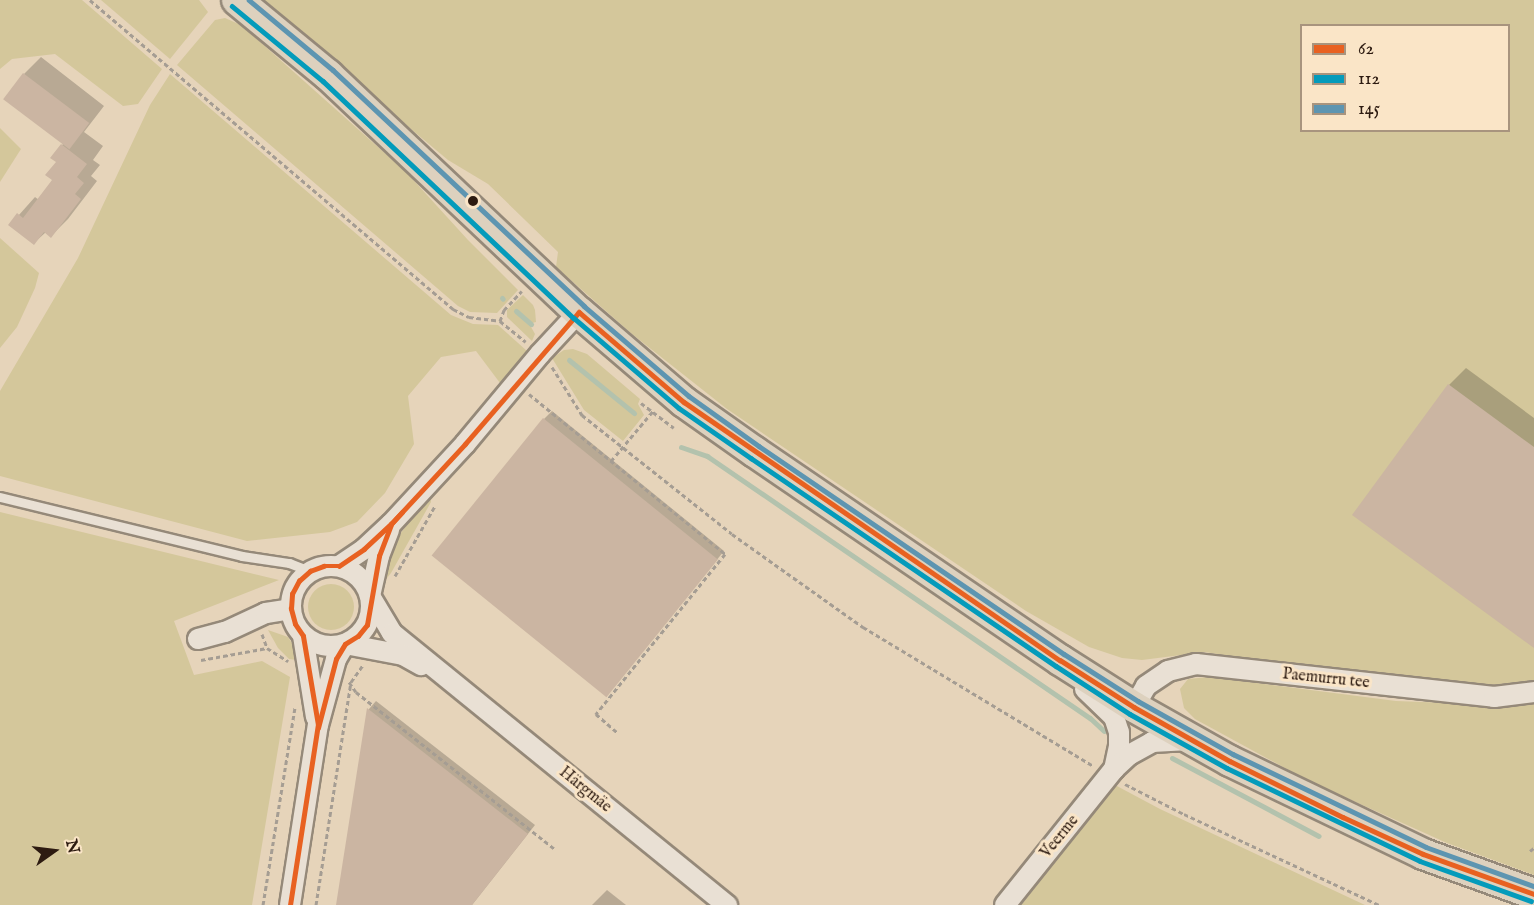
<!DOCTYPE html>
<html>
<head>
<meta charset="utf-8">
<style>
	body { margin:0 }
	#map { position:relative; width:1534px; height:905px; overflow:hidden; background:#e6d4ba; font-family:"IM FELL English",serif }
	div>[style] { position:absolute }
	.green>* { inset:0; background:#d4c79b }
	.round { border-radius:50% }
	.shadow>* { inset:0; background:#0003 }
	.stream>* { height:5px; margin:-2.5px; padding:0 2.5px; transform-origin:2.5px; border-radius:2.5px; background:#b3c2ad }
	.building>* { inset:0; background:#cbb5a2; transform-origin:0 0 }
	.path>* { height:3px; margin-top:-1.5px; transform-origin:0; background:repeating-linear-gradient(90deg,#a59d93 0 4.5px,transparent 0 7.5px) }
	.roads { filter:drop-shadow(2px 0 #958979) drop-shadow(-2px 0 #958979) drop-shadow(0 2px #958979) drop-shadow(0 -2px #958979) }
	.service>* { height:9px; margin:-4.5px; padding:0 4.5px; transform-origin:4.5px; border-radius:4.5px; background:#e9e0d4 }
	.minor>* { height:20px; margin:-10px; padding:0 10px; transform-origin:10px; border-radius:10px; background:#e9e0d4 }
	.minor>.ring { margin:-10px; padding:0; box-sizing:content-box; background:none; border:20px solid #e9e0d4; border-radius:50% }
	.primary>* { height:30px; margin:-15px; padding:0 15px; transform-origin:15px; border-radius:15px; background:#ddd1be }
	.bus-1>* { height:4.5px; margin:-2.25px; padding:0 2.25px; transform-origin:2.25px; border-radius:2.25px; background:#e86121 }
	.bus-2>* { height:4.5px; margin:-2.25px; padding:0 2.25px; transform-origin:2.25px; border-radius:2.25px; background:#049bbb }
	.bus-3>* { height:4.5px; margin:-2.25px; padding:0 2.25px; transform-origin:2.25px; border-radius:2.25px; background:#5d95b1 }
	.dots>* { width:16px; height:16px; translate:-50% -50%; box-sizing:border-box; border:3px solid #fae5c7; border-radius:50% }
	span { translate:-50% -50%; white-space:nowrap; text-align:center; line-height:1.15; -webkit-text-stroke:6px #fae5c7; paint-order:stroke }
	.street-label { font-size:16px; color:#2d1b11 }
	.legend { position:absolute; left:1300px; top:24px; width:210px; height:108px; box-sizing:border-box; background:#fae5c7; border:2px solid #a8947e; margin:0; padding:8px 10px; list-style:none; font-size:18px; color:#2d1b11 }
	.legend li { display:flex; align-items:center; gap:12px; height:30px }
	.legend b { width:30px; border:2px solid #a8947e }
	.north { position:absolute; left:24px; top:821px; width:60px; height:60px; -webkit-text-stroke:4px #fae5c7; paint-order:stroke; rotate:76deg; font-size:16px; font-weight:700; line-height:24px; text-align:center; color:#2d1b11 }
	.north::after { content:''; display:block; margin:auto; width:21px; height:27px; background:#2d1b11; clip-path:polygon(50% 0,100% 100%,50% 72%,0 100%) }
</style>
</head>
<body>
<div id="map">
	<div class="green">
		<div style="clip-path:polygon(0 0,82px 0,162px 69px,138px 104px,123px 106px,55px 54px,12px 59px,0 69px)"></div>
		<div style="clip-path:polygon(101px 0,199px 0,208px 12px,170px 59px)"></div>
		<div style="clip-path:polygon(evenodd,257px 0,1534px 0,1534px 680px,1483px 686px,1326px 672px,1205px 652px,1142px 660px,1122px 658px,1089px 647px,1026px 611px,727px 409px,632px 334px,556px 267px,558px 252px,488px 184px,448px 160px,257px 0,1302px 26px,1508px 26px,1508px 130px,1302px 130px,1302px 26px)"></div>
		<div style="clip-path:polygon(225px 18px,241px 25px,406px 172px,468px 240px,518px 290px,497px 313px,470px 312px,458px 306px,177px 65px,215px 20px)"></div>
		<div style="clip-path:polygon(170px 74px,451px 315px,473px 324px,498px 325px,527px 351px,500px 383px,476px 351px,441px 357px,408px 396px,414px 444px,385px 493px,357px 522px,330px 532px,247px 541px,0 476px,0 391px,78px 258px,150px 105px)"></div>
		<div style="clip-path:polygon(0 128px,21px 149px,0 182px)"></div>
		<div style="clip-path:polygon(0 238px,39px 273px,35px 288px,17px 327px,0 348px)"></div>
		<div style="clip-path:polygon(523px 295px,533px 305px,535px 310px,536px 322px,532px 323px,531px 327px,535px 334px,532px 341px,507px 317px,507px 310px)"></div>
		<div style="clip-path:polygon(573px 349px,587px 354px,640px 399px,638px 404px,644px 415px,623px 441px,584px 410px,552px 358px,564px 350px)"></div>
		<div style="clip-path:polygon(430px 496px,431px 502px,391px 573px,383px 583px,384px 570px,396px 539px)"></div>
		<div style="clip-path:polygon(0 512px,279px 580px,174px 621px,194px 675px,262px 661px,290px 677px,252px 905px,0 905px)"></div>
		<div class="round" style="left:308px;top:584px;width:46px;height:46px"></div>
		<div style="clip-path:polygon(268px 630px,288px 637px,295px 648px,297px 660px,289px 659px,278px 648px)"></div>
		<div style="clip-path:polygon(1209px 677px,1396px 701px,1501px 705px,1534px 701px,1534px 875px,1447px 843px,1309px 781px,1195px 719px,1184px 708px,1180px 689px,1188px 679px)"></div>
		<div style="clip-path:polygon(1115px 785px,1160px 809px,1365px 905px,1019px 905px)"></div>
	</div>
	<div class="shadow">
		<div style="clip-path:polygon(41px 57px,104px 106px,84px 132px,103px 146px,93px 160px,100px 165px,91px 176px,97px 181px,68px 219px,51px 236px,46px 232px,34px 243px,10px 225px,35px 197px,39px 200px,54px 180px,58px 161px,52px 157px,63px 144px,24px 74px)"></div>
		<div style="clip-path:polygon(1466px 368px,1534px 418px,1534px 646px,1449px 385px)"></div>
		<div style="clip-path:polygon(552px 411px,724px 551px,614px 687px,544px 419px)"></div>
		<div style="clip-path:polygon(376px 701px,535px 825px,472px 905px,338px 905px,369px 709px)"></div>
		<div style="clip-path:polygon(607px 890px,626px 905px,592px 905px)"></div>
	</div>
	<div class="stream">
		<div style="left:502px;top:298px;width:1px;rotate:45deg"></div>
		<div style="left:516px;top:311px;width:20px;rotate:41deg"></div>
		<div style="left:569px;top:360px;width:84px;rotate:39.2deg"></div>
		<div style="left:681px;top:447px;width:28px;rotate:19deg"></div>
		<div style="left:707px;top:456px;width:464px;rotate:34.4deg"></div>
		<div style="left:1090px;top:718px;width:19px;rotate:43deg"></div>
		<div style="left:1172px;top:758px;width:166px;rotate:28deg"></div>
	</div>
	<div class="building">
		<div style="left:23px;top:73px;width:83px;height:33px;rotate:37deg"></div>
		<div style="clip-path:polygon(61px 144px,87px 164px,77px 177px,84px 183px,75px 194px,81px 199px,51px 238px,44px 232px,34px 245px,8px 225px,17px 213px,23px 218px,52px 180px,45px 175px,56px 162px,50px 158px)"></div>
		<div style="clip-path:polygon(1448px 384px,1534px 447px,1534px 648px,1352px 515px)"></div>
		<div style="left:543px;top:418px;width:225px;height:177px;rotate:39deg"></div>
		<div style="clip-path:polygon(367px 708px,528px 834px,472px 905px,336px 905px)"></div>
	</div>
	<div class="path">
		<div style="left:90px;top:0;width:477px;rotate:40.4deg"></div>
		<div style="left:453px;top:309px;width:18px;rotate:27deg"></div>
		<div style="left:469px;top:317px;width:31px;rotate:7deg"></div>
		<div style="left:500px;top:321px;width:33px;rotate:39deg"></div>
		<div style="left:500px;top:321px;width:12px;rotate:-70deg"></div>
		<div style="left:504px;top:310px;width:26px;rotate:-47deg"></div>
		<div style="left:552px;top:367px;width:57px;rotate:58deg"></div>
		<div style="left:582px;top:415px;width:191px;rotate:38.4deg"></div>
		<div style="left:732px;top:534px;width:161px;rotate:35.4deg"></div>
		<div style="left:863px;top:627px;width:269px;rotate:31.1deg"></div>
		<div style="left:529px;top:394px;width:253px;rotate:39.2deg"></div>
		<div style="left:725px;top:554px;width:206px;rotate:128.9deg"></div>
		<div style="left:596px;top:714px;width:28px;rotate:41deg"></div>
		<div style="left:641px;top:403px;width:41px;rotate:37.1deg"></div>
		<div style="left:611px;top:461px;width:65px;rotate:-50deg"></div>
		<div style="left:395px;top:576px;width:81px;rotate:-60.3deg"></div>
		<div style="left:262px;top:634px;width:15px;rotate:70deg"></div>
		<div style="left:201px;top:660px;width:67px;rotate:-10.3deg"></div>
		<div style="left:267px;top:648px;width:25px;rotate:32deg"></div>
		<div style="left:349px;top:682px;width:12px;rotate:55deg"></div>
		<div style="left:356px;top:692px;width:253px;rotate:38.3deg"></div>
		<div style="left:1125px;top:784px;width:66px;rotate:27deg"></div>
		<div style="left:1184px;top:814px;width:215px;rotate:25deg"></div>
		<div style="left:1530px;top:851px;width:5px;rotate:-37deg"></div>
		<div style="left:263px;top:905px;width:201px;rotate:-80.8deg"></div>
		<div style="left:316px;top:905px;width:226px;rotate:-81.1deg"></div>
		<div style="left:351px;top:682px;width:21px;rotate:-55deg"></div>
	</div>
	<div class="roads">
		<div class="service">
			<div style="left:0;top:497px;width:249px;rotate:13.7deg"></div>
			<div style="left:242px;top:556px;width:48px;rotate:8.5deg"></div>
			<div style="left:289px;top:563px;width:22px;rotate:21deg"></div>
		</div>
		<div class="minor">
			<div class="ring" style="left:291px;top:566px;width:60px;height:60px"></div>
			<div style="left:339px;top:566px;width:30px;rotate:-34deg"></div>
			<div style="left:364px;top:549px;width:37px;rotate:-43deg"></div>
			<div style="left:391px;top:524px;width:109px;rotate:-47.2deg"></div>
			<div style="left:465px;top:444px;width:117px;rotate:-50.2deg"></div>
			<div style="left:540px;top:354px;width:57px;rotate:-47.1deg"></div>
			<div style="left:370px;top:596px;width:43px;rotate:59.3deg"></div>
			<div style="left:392px;top:633px;width:432px;rotate:39.1deg"></div>
			<div style="left:370px;top:596px;width:41px;rotate:-77.3deg"></div>
			<div style="left:379px;top:556px;width:28px;rotate:-69deg"></div>
			<div style="left:303px;top:636px;width:82px;rotate:80.9deg"></div>
			<div style="left:198px;top:639px;width:28px;rotate:-15deg"></div>
			<div style="left:225px;top:632px;width:45px;rotate:-24.9deg"></div>
			<div style="left:266px;top:613px;width:25px;rotate:-9deg"></div>
			<div style="left:345px;top:644px;width:59px;rotate:10.7deg"></div>
			<div style="left:403px;top:655px;width:21px;rotate:29deg"></div>
			<div style="left:1085px;top:689px;width:40px;rotate:44deg"></div>
			<div style="left:1114px;top:717px;width:16px;rotate:72deg"></div>
			<div style="left:1119px;top:732px;width:14px;rotate:90deg"></div>
			<div style="left:1119px;top:746px;width:24px;rotate:102deg"></div>
			<div style="left:1134px;top:707px;width:24px;rotate:-60deg"></div>
			<div style="left:1146px;top:686px;width:27px;rotate:-34deg"></div>
			<div style="left:1168px;top:671px;width:29px;rotate:-14deg"></div>
			<div style="left:1196px;top:664px;width:300px;rotate:6.3deg"></div>
			<div style="left:1494px;top:697px;width:40px;rotate:-7.1deg"></div>
			<div style="left:290px;top:905px;width:182px;rotate:-81.2deg"></div>
			<div style="left:318px;top:725px;width:68px;rotate:-74.7deg"></div>
			<div style="left:336px;top:659px;width:17px;rotate:-59deg"></div>
			<div style="left:1005px;top:905px;width:174px;rotate:-51.3deg"></div>
			<div style="left:1114px;top:769px;width:21px;rotate:-43deg"></div>
			<div style="left:1129px;top:755px;width:26px;rotate:-29deg"></div>
			<div style="left:1152px;top:742px;width:37px;rotate:-3deg"></div>
		</div>
		<div class="primary">
			<div style="left:237px;top:0;width:118px;rotate:39.5deg"></div>
			<div style="left:328px;top:75px;width:345px;rotate:43.4deg"></div>
			<div style="left:579px;top:312px;width:138px;rotate:40.6deg"></div>
			<div style="left:684px;top:402px;width:87px;rotate:35.2deg"></div>
			<div style="left:755px;top:452px;width:369px;rotate:34.3deg"></div>
			<div style="left:1060px;top:660px;width:88px;rotate:32.4deg"></div>
			<div style="left:1134px;top:707px;width:110px;rotate:29.4deg"></div>
			<div style="left:1230px;top:761px;width:214px;rotate:25.7deg"></div>
			<div style="left:1423px;top:854px;width:118px;rotate:19.8deg"></div>
		</div>
	</div>
	<div class="bus-1">
		<div style="left:579px;top:312px;width:138px;rotate:40.6deg"></div>
		<div style="left:684px;top:402px;width:456px;rotate:34.5deg"></div>
		<div style="left:1060px;top:660px;width:88px;rotate:32.4deg"></div>
		<div style="left:1134px;top:707px;width:110px;rotate:29.4deg"></div>
		<div style="left:1230px;top:761px;width:126px;rotate:26.4deg"></div>
		<div style="left:1343px;top:817px;width:88px;rotate:24.8deg"></div>
		<div style="left:1423px;top:854px;width:118px;rotate:19.8deg"></div>
		<div style="left:318px;top:728px;width:71px;rotate:-75.4deg"></div>
		<div style="left:336px;top:659px;width:17px;rotate:-59deg"></div>
		<div style="left:345px;top:644px;width:15px;rotate:-32deg"></div>
		<div style="left:358px;top:636px;width:14px;rotate:-51deg"></div>
		<div style="left:367px;top:625px;width:70px;rotate:-80.1deg"></div>
		<div style="left:379px;top:556px;width:34px;rotate:-69deg"></div>
		<div style="left:391px;top:524px;width:16px;rotate:-47deg"></div>
		<div style="left:290px;top:905px;width:182px;rotate:-81.2deg"></div>
		<div style="left:318px;top:725px;width:90px;rotate:-99.6deg"></div>
		<div style="left:303px;top:636px;width:14px;rotate:-124deg"></div>
		<div style="left:295px;top:624px;width:16px;rotate:-105deg"></div>
		<div style="left:291px;top:609px;width:15px;rotate:-86deg"></div>
		<div style="left:292px;top:594px;width:15px;rotate:-62deg"></div>
		<div style="left:299px;top:581px;width:15px;rotate:-42deg"></div>
		<div style="left:310px;top:571px;width:15px;rotate:-20deg"></div>
		<div style="left:324px;top:566px;width:15px"></div>
		<div style="left:339px;top:566px;width:30px;rotate:-34deg"></div>
		<div style="left:364px;top:549px;width:37px;rotate:-43deg"></div>
		<div style="left:391px;top:524px;width:109px;rotate:-47.2deg"></div>
		<div style="left:465px;top:444px;width:174px;rotate:-49.2deg"></div>
	</div>
	<div class="bus-2">
		<div style="left:232px;top:6px;width:118px;rotate:39.5deg"></div>
		<div style="left:323px;top:81px;width:345px;rotate:43.4deg"></div>
		<div style="left:574px;top:318px;width:138px;rotate:40.6deg"></div>
		<div style="left:679px;top:408px;width:88px;rotate:34.8deg"></div>
		<div style="left:751px;top:458px;width:369px;rotate:34.3deg"></div>
		<div style="left:1056px;top:666px;width:88px;rotate:33deg"></div>
		<div style="left:1130px;top:714px;width:111px;rotate:29.1deg"></div>
		<div style="left:1227px;top:768px;width:214px;rotate:25.7deg"></div>
		<div style="left:1420px;top:861px;width:118px;rotate:19.8deg"></div>
	</div>
	<div class="bus-3">
		<div style="left:249px;top:0;width:109px;rotate:39.8deg"></div>
		<div style="left:333px;top:70px;width:345px;rotate:43.2deg"></div>
		<div style="left:584px;top:306px;width:138px;rotate:40.6deg"></div>
		<div style="left:689px;top:396px;width:86px;rotate:35.5deg"></div>
		<div style="left:759px;top:446px;width:369px;rotate:34.3deg"></div>
		<div style="left:1064px;top:654px;width:88px;rotate:32.4deg"></div>
		<div style="left:1138px;top:701px;width:109px;rotate:29.2deg"></div>
		<div style="left:1233px;top:754px;width:214px;rotate:25.7deg"></div>
		<div style="left:1426px;top:847px;width:115px;rotate:19.9deg"></div>
	</div>
	<div class="dots">
		<div style="left:473px;top:201px;background:#2d1b11"></div>
	</div>
	<div class="street-label">
		<span style="left:1326px;top:679px;rotate:6deg">Paemurru tee</span>
		<span style="left:585px;top:790px;rotate:39deg">Härgmäe</span>
		<span style="left:1060px;top:837px;rotate:-51deg">Veerme</span>
	</div>
	<ul class="legend">
	<li><b style="height:8px;background:#e86121"></b>62</li>
	<li><b style="height:8px;background:#049bbb"></b>112</li>
	<li><b style="height:8px;background:#5d95b1"></b>145</li>
	</ul>
	<div class="north">N</div>
</div>
</body>
</html>
